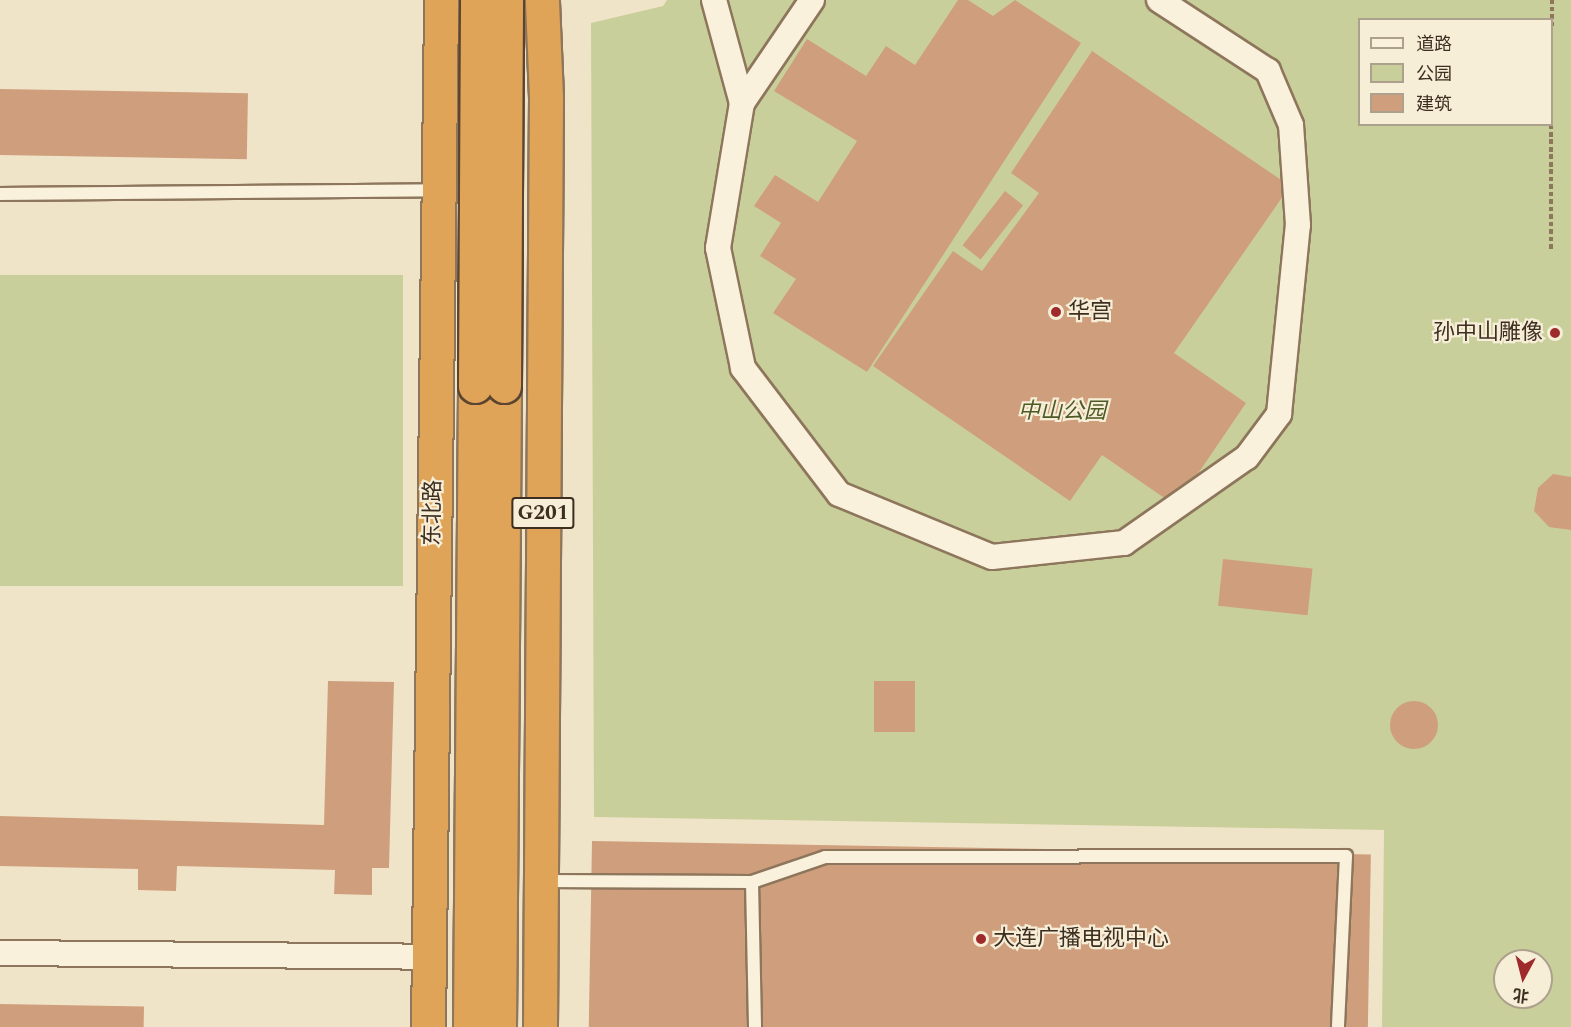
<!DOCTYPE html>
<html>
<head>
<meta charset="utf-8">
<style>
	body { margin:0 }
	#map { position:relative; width:1571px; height:1027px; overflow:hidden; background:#f0e4c8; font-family:Spectral,"Noto Sans SC",serif }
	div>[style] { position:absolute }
	.green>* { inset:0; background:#c9cf9b; transform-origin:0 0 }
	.building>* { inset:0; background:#cf9f7d; transform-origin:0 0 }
	.round { border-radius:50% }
	.path>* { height:4px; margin-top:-2px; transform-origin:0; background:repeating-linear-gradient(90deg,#8d765c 0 4.5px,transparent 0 7.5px) }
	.roads { filter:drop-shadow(2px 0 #8d765c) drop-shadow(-2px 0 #8d765c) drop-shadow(0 2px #8d765c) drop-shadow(0 -2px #8d765c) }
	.lane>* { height:12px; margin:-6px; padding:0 6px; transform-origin:6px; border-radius:6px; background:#faf1dc }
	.street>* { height:24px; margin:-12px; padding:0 12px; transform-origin:12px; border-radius:12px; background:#faf1dc }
	.highway>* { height:33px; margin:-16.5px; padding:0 16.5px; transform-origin:16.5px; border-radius:16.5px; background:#e0a458 }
	.bridges { filter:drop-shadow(2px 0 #5b4430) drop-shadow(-2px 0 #5b4430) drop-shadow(0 2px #5b4430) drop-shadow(0 -2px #5b4430) }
	.highway-bridge>* { height:33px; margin:-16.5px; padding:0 16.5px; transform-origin:16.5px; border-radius:16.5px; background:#e0a458 }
	.dots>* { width:16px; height:16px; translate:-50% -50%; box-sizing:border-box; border:3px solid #f7eed8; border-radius:50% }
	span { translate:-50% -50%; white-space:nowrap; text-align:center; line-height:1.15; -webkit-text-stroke:4.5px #f7eed8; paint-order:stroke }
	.shield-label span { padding:2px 4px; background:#f7eed8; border:2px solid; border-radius:4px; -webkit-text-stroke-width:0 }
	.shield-label { font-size:21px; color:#3d2e20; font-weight:700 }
	.poi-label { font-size:22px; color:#3d2e20 }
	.left { translate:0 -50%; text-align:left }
	.right { translate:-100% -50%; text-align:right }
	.park-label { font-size:22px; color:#4d5a26; font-style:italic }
	.street-label { font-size:22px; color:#3d2e20 }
	.legend { position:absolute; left:1358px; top:18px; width:195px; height:108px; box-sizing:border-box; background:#f7eed8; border:2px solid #ada18e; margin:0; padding:8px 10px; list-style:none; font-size:18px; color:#3d2e20 }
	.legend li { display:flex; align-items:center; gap:12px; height:30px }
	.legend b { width:30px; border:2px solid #ada18e }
	.north { position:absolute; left:1493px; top:949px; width:60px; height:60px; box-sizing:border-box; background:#f7eed8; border:2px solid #ada18e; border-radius:50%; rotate:187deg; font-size:16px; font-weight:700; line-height:24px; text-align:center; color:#3d2e20 }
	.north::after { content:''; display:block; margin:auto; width:21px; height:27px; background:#9e2a2b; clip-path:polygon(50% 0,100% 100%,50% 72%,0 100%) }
</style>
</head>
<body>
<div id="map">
	<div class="green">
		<div style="clip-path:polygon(evenodd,667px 0,1571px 0,1571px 1027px,1382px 1027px,1384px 830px,594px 817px,591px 23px,663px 6px,667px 0,1360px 20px,1552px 20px,1552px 124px,1360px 124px,1360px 20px,667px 0,1505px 961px,1541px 961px,1541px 997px,1505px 997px,1505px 961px)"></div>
		<div style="left:403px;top:275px;width:311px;height:403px;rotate:90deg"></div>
	</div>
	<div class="building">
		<div style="clip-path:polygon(958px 0,968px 0,993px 16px,1015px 0,1081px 43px,867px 372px,773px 313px,796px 279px,760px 256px,781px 223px,754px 206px,775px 175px,818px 202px,857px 141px,774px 91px,807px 39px,866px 76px,886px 46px,915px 65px)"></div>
		<div style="clip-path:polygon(1092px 51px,1290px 186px,1174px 353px,1246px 403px,1176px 506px,1102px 455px,1070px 501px,873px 366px,953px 251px,982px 271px,1039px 193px,1011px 173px)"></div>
		<div style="left:0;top:89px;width:248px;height:66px;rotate:1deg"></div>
		<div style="left:1005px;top:191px;width:23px;height:69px;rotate:38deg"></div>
		<div style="clip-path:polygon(1553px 474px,1571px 477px,1571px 530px,1549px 527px,1534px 511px,1538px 488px)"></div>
		<div style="left:1223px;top:559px;width:90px;height:47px;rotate:6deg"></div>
		<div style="clip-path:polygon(328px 681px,394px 682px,389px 868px,372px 868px,372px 895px,334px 894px,335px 870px,177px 866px,176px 891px,138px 890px,138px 869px,0 866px,0 816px,324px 825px)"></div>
		<div style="left:874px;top:681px;width:41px;height:51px"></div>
		<div class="round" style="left:1390px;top:701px;width:48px;height:48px"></div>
		<div style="left:592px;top:841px;width:779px;height:186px;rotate:1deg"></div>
		<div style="left:0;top:1004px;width:144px;height:23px;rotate:1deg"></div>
	</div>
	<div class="path">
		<div style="left:1552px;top:26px;width:26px;rotate:-90deg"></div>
		<div style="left:1551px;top:249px;width:125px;rotate:-90deg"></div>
	</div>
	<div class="roads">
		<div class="lane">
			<div style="left:0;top:194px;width:436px;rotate:-0.5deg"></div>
			<div style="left:542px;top:881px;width:210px;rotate:0.3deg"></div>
			<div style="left:752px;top:882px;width:77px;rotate:-18.9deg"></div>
			<div style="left:825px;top:857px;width:521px;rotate:-0.11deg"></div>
			<div style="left:1346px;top:856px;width:171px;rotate:92.7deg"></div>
			<div style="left:752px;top:882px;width:145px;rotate:88.8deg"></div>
		</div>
		<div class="street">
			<div style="left:714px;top:0;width:107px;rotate:74.8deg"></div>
			<div style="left:812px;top:0;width:125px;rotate:124.2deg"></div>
			<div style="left:742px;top:103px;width:147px;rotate:99.4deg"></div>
			<div style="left:718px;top:248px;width:123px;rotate:78.2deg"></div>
			<div style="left:743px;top:368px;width:158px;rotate:52.7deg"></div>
			<div style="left:839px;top:494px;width:165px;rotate:22.4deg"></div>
			<div style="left:992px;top:557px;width:133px;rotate:-6.1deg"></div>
			<div style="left:1124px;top:543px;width:150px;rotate:-35deg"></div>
			<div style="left:1247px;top:457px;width:54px;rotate:-53.3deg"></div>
			<div style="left:1279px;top:414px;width:190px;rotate:-84.3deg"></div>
			<div style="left:1298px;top:225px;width:100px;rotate:-94deg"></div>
			<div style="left:1291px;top:125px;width:59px;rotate:-113.1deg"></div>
			<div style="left:1268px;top:71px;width:130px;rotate:-146.9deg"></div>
			<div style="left:0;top:953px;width:429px;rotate:0.5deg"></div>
		</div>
		<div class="highway">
			<div style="left:428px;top:1027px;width:1027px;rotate:-89.27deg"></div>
			<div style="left:470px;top:1027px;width:641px;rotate:-89.55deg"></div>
			<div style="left:499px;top:1027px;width:641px;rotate:-89.55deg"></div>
			<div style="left:540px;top:1027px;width:930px;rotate:-89.63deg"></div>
			<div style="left:546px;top:97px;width:97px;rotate:-92.4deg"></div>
		</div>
	</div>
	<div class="bridges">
		<div class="highway-bridge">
			<div style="left:475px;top:386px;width:386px;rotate:-89.7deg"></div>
			<div style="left:504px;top:386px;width:386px;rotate:-89.7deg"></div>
		</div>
	</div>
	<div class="dots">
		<div style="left:1056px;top:312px;background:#9e2a2b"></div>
		<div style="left:1555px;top:333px;background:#9e2a2b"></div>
		<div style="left:981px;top:939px;background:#9e2a2b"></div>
	</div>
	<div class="shield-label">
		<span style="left:543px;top:513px">G201</span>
	</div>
	<div class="poi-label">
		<span class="left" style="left:1068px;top:312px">华宫</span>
		<span class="right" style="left:1543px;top:333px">孙中山雕像</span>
		<span class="left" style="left:993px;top:939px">大连广播电视中心</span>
	</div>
	<div class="park-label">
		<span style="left:1062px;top:412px">中山公园</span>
	</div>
	<div class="street-label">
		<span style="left:433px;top:513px;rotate:-89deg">东北路</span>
	</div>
	<ul class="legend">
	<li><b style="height:8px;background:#faf1dc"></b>道路</li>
	<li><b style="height:16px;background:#c9cf9b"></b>公园</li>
	<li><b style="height:16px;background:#cf9f7d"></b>建筑</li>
	</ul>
	<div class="north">北</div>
</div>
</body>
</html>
